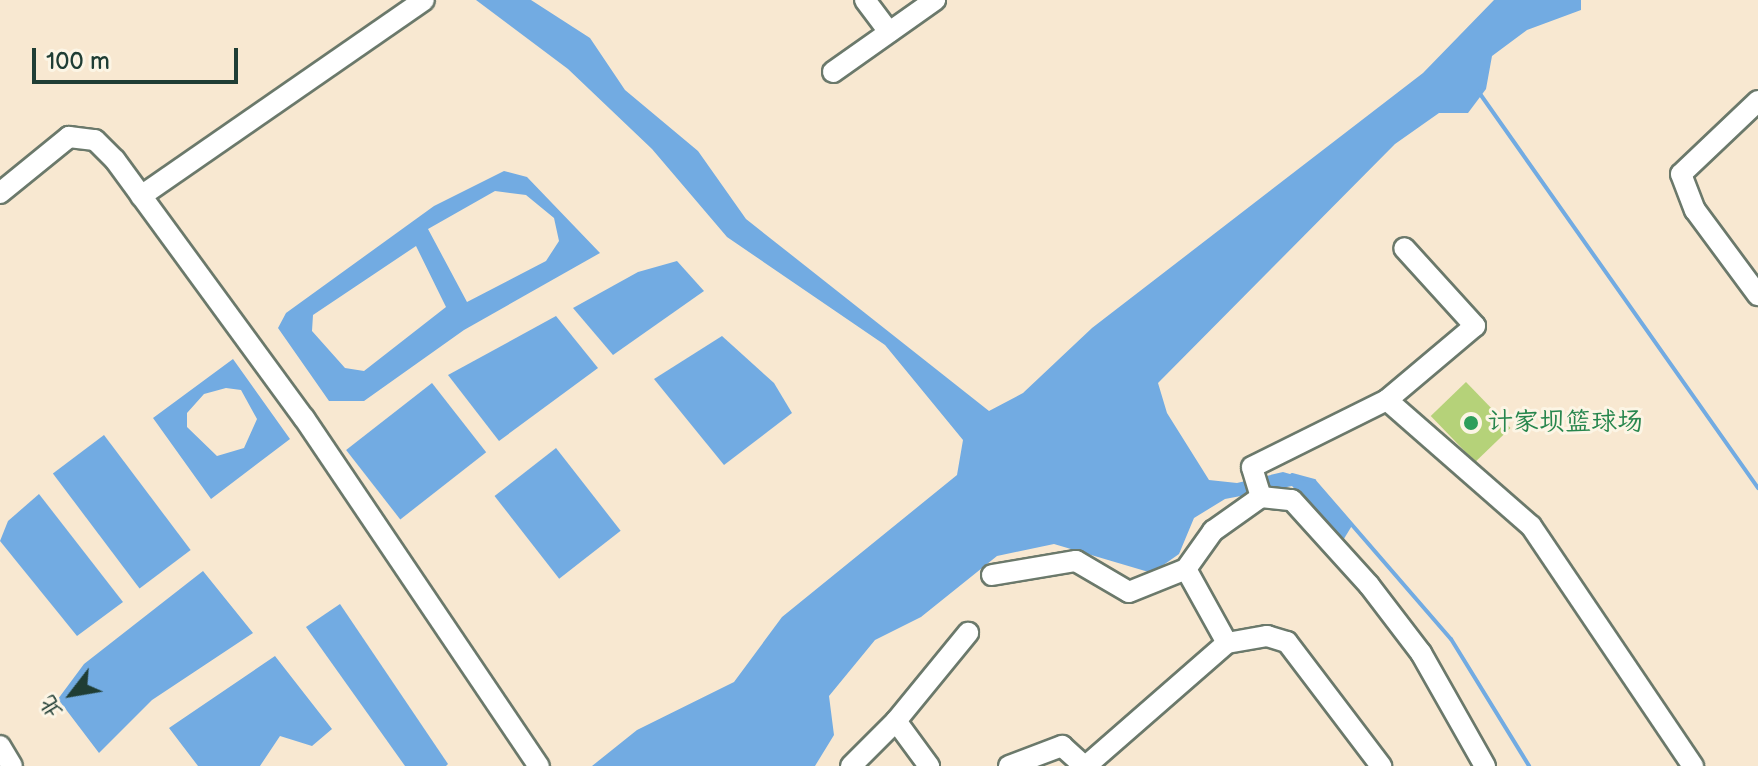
<!DOCTYPE html>
<html>
<head>
<meta charset="utf-8">
<style>
	body { margin:0 }
	#map { position:relative; width:1758px; height:766px; overflow:hidden; background:#f8e8d1; font-family:"Balsamiq Sans","LXGW WenKai TC",sans-serif }
	div>[style] { position:absolute }
	.green>* { inset:0; background:#b5d279; transform-origin:0 0 }
	.water>* { inset:0; background:#72abe2; transform-origin:0 0 }
	.stream>* { height:4px; margin:-2px; padding:0 2px; transform-origin:2px; border-radius:2px; background:#72abe2 }
	.roads { filter:drop-shadow(2px 0 #6b796b) drop-shadow(-2px 0 #6b796b) drop-shadow(0 2px #6b796b) drop-shadow(0 -2px #6b796b) }
	.minor>* { height:20px; margin:-10px; padding:0 10px; transform-origin:10px; border-radius:10px; background:#fff }
	.dots>* { width:22px; height:22px; translate:-50% -50%; box-sizing:border-box; border:4px solid #fcf5e5; border-radius:50% }
	span { translate:-50% -50%; white-space:nowrap; text-align:center; line-height:1.15; -webkit-text-stroke:6px #fcf5e5; paint-order:stroke }
	.leisure-label { font-size:26px; color:#27864d }
	.left { translate:0 -50%; text-align:left }
	.north { position:absolute; left:32px; top:654px; width:80px; height:80px; -webkit-text-stroke:6px #fcf5e5; paint-order:stroke; rotate:239deg; font-size:22px; font-weight:700; line-height:32px; text-align:center; color:#1f3d34 }
	.north::after { content:''; display:block; margin:auto; width:28px; height:36px; background:#1f3d34; clip-path:polygon(50% 0,100% 100%,50% 72%,0 100%) }
	.scale { position:absolute; left:32px; top:48px; width:206px; height:36px; box-sizing:border-box; border:4px solid #1f3d34; border-top:0; padding-left:10px; font-size:24px; line-height:28px; white-space:nowrap; color:#1f3d34; -webkit-text-stroke:6px #fcf5e5; paint-order:stroke }
</style>
</head>
<body>
<div id="map">
	<div class="green">
		<div style="left:1466px;top:382px;width:64px;height:49px;rotate:46deg"></div>
	</div>
	<div class="water">
		<div style="clip-path:polygon(476px 0,531px 0,590px 38px,625px 90px,698px 151px,746px 219px,989px 411px,1023px 393px,1092px 328px,1423px 73px,1494px 0,1581px 0,1581px 10px,1527px 30px,1492px 56px,1486px 89px,1468px 113px,1439px 113px,1395px 144px,1158px 383px,1167px 413px,1209px 480px,1237px 483px,1283px 472px,1314px 481px,1353px 524px,1342px 542px,1292px 486px,1225px 499px,1194px 518px,1179px 554px,1152px 573px,1054px 544px,997px 556px,921px 617px,875px 640px,829px 696px,834px 735px,815px 766px,592px 766px,637px 730px,734px 682px,782px 617px,957px 475px,963px 440px,885px 345px,727px 237px,652px 149px,568px 69px)"></div>
		<div style="clip-path:polygon(evenodd,504px 171px,527px 177px,600px 253px,464px 330px,364px 401px,329px 401px,278px 328px,286px 313px,434px 206px,504px 171px,495px 191px,526px 195px,554px 218px,559px 241px,546px 261px,467px 302px,428px 229px,495px 191px,504px 171px,416px 246px,446px 307px,364px 371px,345px 368px,312px 331px,313px 315px,416px 246px)"></div>
		<div style="clip-path:polygon(677px 261px,704px 291px,613px 355px,573px 308px,638px 272px)"></div>
		<div style="clip-path:polygon(556px 316px,598px 368px,499px 441px,448px 375px)"></div>
		<div style="clip-path:polygon(722px 336px,774px 383px,792px 413px,724px 465px,654px 379px)"></div>
		<div style="clip-path:polygon(evenodd,233px 359px,290px 439px,211px 499px,153px 418px,233px 359px,226px 388px,241px 390px,257px 419px,244px 448px,217px 456px,187px 427px,187px 413px,204px 394px,226px 388px)"></div>
		<div style="left:432px;top:383px;width:88px;height:109px;rotate:52deg"></div>
		<div style="left:104px;top:435px;width:144px;height:64px;rotate:53deg"></div>
		<div style="left:556px;top:448px;width:105px;height:78px;rotate:52deg"></div>
		<div style="clip-path:polygon(39px 494px,123px 602px,77px 636px,0 541px,8px 521px)"></div>
		<div style="clip-path:polygon(203px 571px,253px 633px,152px 700px,99px 753px,58px 699px,84px 664px)"></div>
		<div style="clip-path:polygon(340px 604px,448px 764px,446px 766px,405px 766px,306px 627px)"></div>
		<div style="clip-path:polygon(275px 656px,332px 729px,312px 746px,280px 736px,260px 766px,198px 766px,169px 728px)"></div>
	</div>
	<div class="stream">
		<div style="left:1478px;top:91px;width:486px;rotate:54.8deg"></div>
		<div style="left:1292px;top:475px;width:23px;rotate:15deg"></div>
		<div style="left:1314px;top:481px;width:209px;rotate:49.1deg"></div>
		<div style="left:1451px;top:639px;width:149px;rotate:58.4deg"></div>
	</div>
	<div class="roads">
		<div class="minor">
			<div style="left:865px;top:0;width:40px;rotate:53deg"></div>
			<div style="left:833px;top:72px;width:125px;rotate:-35.2deg"></div>
			<div style="left:1758px;top:101px;width:106px;rotate:136.5deg"></div>
			<div style="left:1681px;top:174px;width:39px;rotate:69deg"></div>
			<div style="left:1695px;top:210px;width:106px;rotate:53.5deg"></div>
			<div style="left:0;top:193px;width:89px;rotate:-39.1deg"></div>
			<div style="left:69px;top:137px;width:26px;rotate:7deg"></div>
			<div style="left:95px;top:140px;width:28px;rotate:45deg"></div>
			<div style="left:115px;top:160px;width:320px;rotate:53.8deg"></div>
			<div style="left:304px;top:418px;width:420px;rotate:56deg"></div>
			<div style="left:141px;top:196px;width:344px;rotate:-34.7deg"></div>
			<div style="left:1387px;top:400px;width:191px;rotate:41.2deg"></div>
			<div style="left:1531px;top:526px;width:290px;rotate:56deg"></div>
			<div style="left:1261px;top:497px;width:31px;rotate:6deg"></div>
			<div style="left:1292px;top:500px;width:115px;rotate:47.8deg"></div>
			<div style="left:1369px;top:585px;width:86px;rotate:52.6deg"></div>
			<div style="left:1421px;top:653px;width:130px;rotate:60.5deg"></div>
			<div style="left:992px;top:575px;width:85px;rotate:-9.5deg"></div>
			<div style="left:1076px;top:561px;width:61px;rotate:30.3deg"></div>
			<div style="left:1129px;top:592px;width:61px;rotate:-22deg"></div>
			<div style="left:1227px;top:643px;width:41px;rotate:-9.9deg"></div>
			<div style="left:1267px;top:636px;width:21px;rotate:17deg"></div>
			<div style="left:1287px;top:642px;width:156px;rotate:52.8deg"></div>
			<div style="left:896px;top:721px;width:114px;rotate:-50.7deg"></div>
			<div style="left:0;top:746px;width:23px;rotate:59deg"></div>
			<div style="left:851px;top:766px;width:64px;rotate:-45deg"></div>
			<div style="left:896px;top:721px;width:56px;rotate:53.7deg"></div>
			<div style="left:1009px;top:766px;width:57px;rotate:-20.7deg"></div>
			<div style="left:1062px;top:746px;width:30px;rotate:42deg"></div>
			<div style="left:1086px;top:766px;width:187px;rotate:-41.1deg"></div>
			<div style="left:1227px;top:643px;width:85px;rotate:-119deg"></div>
			<div style="left:1186px;top:569px;width:47px;rotate:-54.6deg"></div>
			<div style="left:1213px;top:531px;width:59px;rotate:-35.3deg"></div>
			<div style="left:1261px;top:497px;width:31px;rotate:-107deg"></div>
			<div style="left:1252px;top:467px;width:151px;rotate:-26.4deg"></div>
			<div style="left:1387px;top:400px;width:115px;rotate:-40.1deg"></div>
			<div style="left:1475px;top:326px;width:105px;rotate:-132.3deg"></div>
		</div>
	</div>
	<div class="dots">
		<div style="left:1471px;top:423px;background:#2e9e5b"></div>
	</div>
	<div class="leisure-label">
		<span class="left" style="left:1487px;top:423px">计家坝篮球场</span>
	</div>
	<div class="north">北</div>
	<div class="scale">100 m</div>
</div>
</body>
</html>
